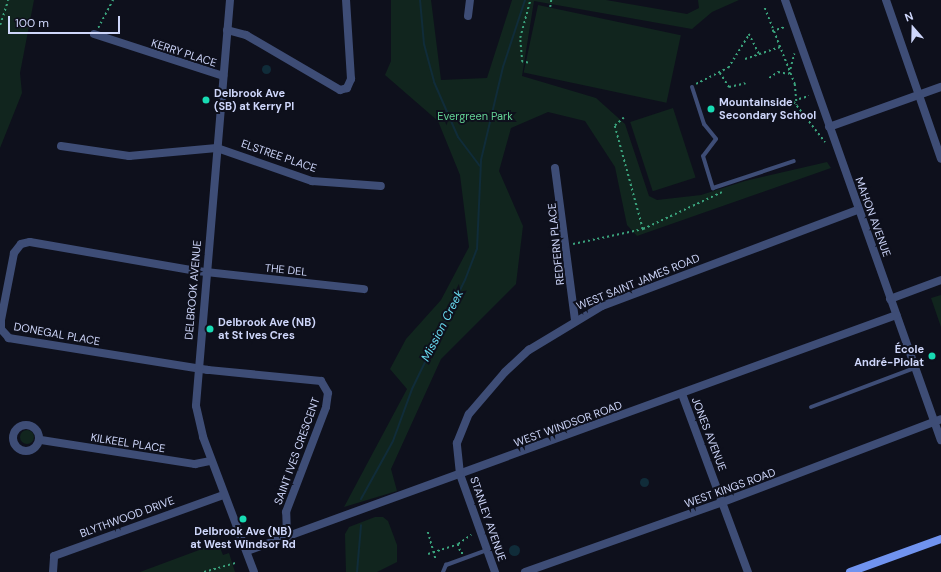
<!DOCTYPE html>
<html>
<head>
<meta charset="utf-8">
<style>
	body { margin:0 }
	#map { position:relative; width:941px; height:572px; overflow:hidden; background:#0e101c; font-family:"DM Sans",sans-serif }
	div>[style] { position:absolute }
	.green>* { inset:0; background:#11251e; transform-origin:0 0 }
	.round { border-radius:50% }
	.water>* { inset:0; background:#102c39 }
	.stream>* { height:2px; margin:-1px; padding:0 1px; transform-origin:1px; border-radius:1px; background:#102c39 }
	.path>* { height:1.5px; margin-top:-0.75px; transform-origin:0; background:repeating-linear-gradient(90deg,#3aa27c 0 2px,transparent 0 5px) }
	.service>* { height:4px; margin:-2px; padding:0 2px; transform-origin:2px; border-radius:2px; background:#3e4d76 }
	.minor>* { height:8px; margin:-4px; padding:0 4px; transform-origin:4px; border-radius:4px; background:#3e4d76 }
	.minor>.ring { margin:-4px; padding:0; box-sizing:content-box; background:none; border:8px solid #3e4d76; border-radius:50% }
	.tertiary>* { height:8px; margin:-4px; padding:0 4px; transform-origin:4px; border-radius:4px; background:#3e4d76 }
	.secondary>* { height:8px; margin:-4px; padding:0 4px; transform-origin:4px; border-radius:4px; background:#7093ef }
	.dots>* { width:11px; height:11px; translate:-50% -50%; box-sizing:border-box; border:2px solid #0e101c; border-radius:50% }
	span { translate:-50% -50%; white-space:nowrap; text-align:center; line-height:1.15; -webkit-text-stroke:4px #0e101c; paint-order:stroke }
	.street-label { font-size:11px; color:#ced6fa }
	.poi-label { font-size:11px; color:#ced6fa; font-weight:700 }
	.left { translate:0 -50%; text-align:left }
	.right { translate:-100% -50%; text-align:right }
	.park-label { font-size:11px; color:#63d094 }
	.water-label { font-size:12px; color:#68d9ee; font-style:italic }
	.north { position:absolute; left:893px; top:8px; width:40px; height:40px; -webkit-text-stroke:3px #0e101c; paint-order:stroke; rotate:340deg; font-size:11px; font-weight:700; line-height:16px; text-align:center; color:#ced6fa }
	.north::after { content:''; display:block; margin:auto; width:14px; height:18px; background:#ced6fa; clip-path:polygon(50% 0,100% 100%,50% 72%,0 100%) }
	.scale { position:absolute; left:8px; top:16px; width:112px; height:18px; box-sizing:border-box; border:2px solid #ced6fa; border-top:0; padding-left:5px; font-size:12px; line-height:14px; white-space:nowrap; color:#ced6fa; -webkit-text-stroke:3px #0e101c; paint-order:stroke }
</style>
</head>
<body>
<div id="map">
	<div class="green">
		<div style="clip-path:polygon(0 0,34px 0,20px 73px,22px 93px,0 148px)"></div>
		<div style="clip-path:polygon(391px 0,431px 0,441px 80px,487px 78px,512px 0,606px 0,687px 14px,699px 8px,698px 0,739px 0,712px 12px,692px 29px,534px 1px,522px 76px,596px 98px,625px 124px,649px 196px,657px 200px,701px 195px,745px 181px,827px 162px,831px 168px,637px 236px,627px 225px,615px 167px,585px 121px,548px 112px,511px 128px,499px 171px,523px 226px,516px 284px,441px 359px,391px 469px,397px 491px,344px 507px,407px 389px,390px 369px,406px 339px,441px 300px,469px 247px,460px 175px,438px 121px,385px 75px,391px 61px)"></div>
		<div style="left:538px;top:5px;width:146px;height:69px;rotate:12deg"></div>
		<div style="left:673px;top:108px;width:73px;height:45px;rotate:72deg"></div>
		<div style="clip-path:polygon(941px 295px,941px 327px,931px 298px)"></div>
		<div class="round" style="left:20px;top:430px;width:14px;height:14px"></div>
		<div style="clip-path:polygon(375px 517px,383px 517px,388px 521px,397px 545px,397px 562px,377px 572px,346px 572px,345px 534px,349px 527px)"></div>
		<div style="clip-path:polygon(218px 543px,223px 555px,229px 553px,235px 572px,140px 572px)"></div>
	</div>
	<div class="water">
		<div class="round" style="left:261.5px;top:64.5px;width:9px;height:9px"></div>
		<div class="round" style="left:639.5px;top:477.5px;width:9px;height:9px"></div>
		<div class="round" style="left:508.5px;top:544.5px;width:11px;height:11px"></div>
	</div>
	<div class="stream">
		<div style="left:420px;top:0;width:44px;rotate:84.8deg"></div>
		<div style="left:424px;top:44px;width:39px;rotate:75deg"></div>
		<div style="left:434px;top:82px;width:60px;rotate:66.4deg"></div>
		<div style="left:458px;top:137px;width:36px;rotate:53deg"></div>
		<div style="left:361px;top:499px;width:66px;rotate:-61.1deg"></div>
		<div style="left:393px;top:441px;width:55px;rotate:-69.9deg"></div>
		<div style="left:412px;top:389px;width:121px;rotate:-64.1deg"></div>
		<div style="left:465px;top:280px;width:33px;rotate:-69deg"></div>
		<div style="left:477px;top:249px;width:89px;rotate:-87.4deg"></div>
		<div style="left:481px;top:160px;width:96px;rotate:-76.7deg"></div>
		<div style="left:503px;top:67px;width:71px;rotate:-71.8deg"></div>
		<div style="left:357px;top:572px;width:47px;rotate:-85.1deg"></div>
	</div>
	<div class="path">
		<div style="left:550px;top:7px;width:7px;rotate:-82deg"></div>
		<div style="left:765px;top:8px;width:82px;rotate:68.5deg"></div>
		<div style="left:795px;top:84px;width:21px;rotate:85deg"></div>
		<div style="left:0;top:25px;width:26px;rotate:-72deg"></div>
		<div style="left:98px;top:28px;width:32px;rotate:-62deg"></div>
		<div style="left:772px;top:31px;width:14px;rotate:-17deg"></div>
		<div style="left:745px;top:59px;width:37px;rotate:-19deg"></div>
		<div style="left:528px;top:63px;width:6px;rotate:-171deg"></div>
		<div style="left:522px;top:62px;width:24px;rotate:-95deg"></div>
		<div style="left:520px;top:38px;width:39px;rotate:-75deg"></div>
		<div style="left:720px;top:73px;width:17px;rotate:57deg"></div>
		<div style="left:729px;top:87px;width:17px;rotate:-13deg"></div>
		<div style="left:769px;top:78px;width:11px;rotate:-34deg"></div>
		<div style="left:778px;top:72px;width:11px;rotate:10deg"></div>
		<div style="left:789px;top:74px;width:21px;rotate:-76deg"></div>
		<div style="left:696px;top:84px;width:36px;rotate:-27deg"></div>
		<div style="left:728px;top:68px;width:40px;rotate:-58deg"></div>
		<div style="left:749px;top:34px;width:22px;rotate:63deg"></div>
		<div style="left:799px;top:99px;width:10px;rotate:-17deg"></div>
		<div style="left:794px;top:102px;width:51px;rotate:52.2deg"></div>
		<div style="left:624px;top:118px;width:12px;rotate:138deg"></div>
		<div style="left:615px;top:126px;width:107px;rotate:74.8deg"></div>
		<div style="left:573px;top:244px;width:72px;rotate:-12.1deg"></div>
		<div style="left:643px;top:229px;width:87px;rotate:-25.1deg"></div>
		<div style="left:428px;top:532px;width:29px;rotate:74deg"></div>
		<div style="left:458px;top:544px;width:16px;rotate:-35deg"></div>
		<div style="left:428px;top:554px;width:32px;rotate:-18deg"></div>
		<div style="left:458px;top:544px;width:9px;rotate:72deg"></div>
		<div style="left:461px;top:553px;width:4px"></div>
		<div style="left:204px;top:572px;width:33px;rotate:-16deg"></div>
	</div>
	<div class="service">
		<div style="left:692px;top:87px;width:39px;rotate:72deg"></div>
		<div style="left:704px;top:124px;width:19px;rotate:51deg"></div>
		<div style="left:716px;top:139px;width:21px;rotate:127deg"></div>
		<div style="left:703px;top:156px;width:34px;rotate:73deg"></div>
		<div style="left:713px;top:188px;width:85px;rotate:-18.4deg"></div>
		<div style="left:811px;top:407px;width:111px;rotate:-20.6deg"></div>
		<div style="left:443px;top:572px;width:8px;rotate:-67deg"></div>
		<div style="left:446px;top:565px;width:44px;rotate:-20.1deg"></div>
	</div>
	<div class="minor">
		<div style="left:785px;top:0;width:467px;rotate:70.5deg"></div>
		<div style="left:886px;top:0;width:168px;rotate:70.9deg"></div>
		<div style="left:468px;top:16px;width:16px;rotate:-83deg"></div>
		<div style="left:227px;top:30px;width:20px;rotate:15deg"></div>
		<div style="left:246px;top:35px;width:109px;rotate:30.3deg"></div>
		<div style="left:340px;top:90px;width:7px;rotate:-16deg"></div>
		<div style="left:347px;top:88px;width:10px;rotate:-66deg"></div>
		<div style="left:351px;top:79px;width:79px;rotate:-93.6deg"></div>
		<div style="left:94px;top:34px;width:136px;rotate:18deg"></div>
		<div style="left:829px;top:127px;width:119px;rotate:-19.7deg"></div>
		<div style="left:61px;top:146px;width:69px;rotate:8.4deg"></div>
		<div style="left:129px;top:156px;width:88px;rotate:-5.2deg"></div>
		<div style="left:217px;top:148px;width:101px;rotate:19.2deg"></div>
		<div style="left:312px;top:181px;width:69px;rotate:4.1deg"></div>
		<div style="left:555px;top:168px;width:152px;rotate:82.5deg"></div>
		<div style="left:890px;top:299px;width:54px;rotate:-20.4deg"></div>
		<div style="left:682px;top:394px;width:190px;rotate:69.7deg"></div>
		<div class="ring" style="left:13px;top:425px;width:18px;height:18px"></div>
		<div style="left:41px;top:440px;width:156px;rotate:8.9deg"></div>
		<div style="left:195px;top:464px;width:16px;rotate:-11deg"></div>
		<div style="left:287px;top:535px;width:23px;rotate:-92deg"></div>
		<div style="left:286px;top:512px;width:112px;rotate:-69.1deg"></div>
		<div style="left:326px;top:407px;width:14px;rotate:-82deg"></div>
		<div style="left:328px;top:393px;width:14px;rotate:-120deg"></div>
		<div style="left:321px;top:381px;width:114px;rotate:-174.4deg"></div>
		<div style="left:208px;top:370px;width:202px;rotate:-170.9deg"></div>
		<div style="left:9px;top:338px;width:12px;rotate:-132deg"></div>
		<div style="left:1px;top:329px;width:9px;rotate:-90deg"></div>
		<div style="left:1px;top:320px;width:68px;rotate:-79deg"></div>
		<div style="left:14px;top:253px;width:11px;rotate:-52deg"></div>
		<div style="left:21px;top:244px;width:9px;rotate:-13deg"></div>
		<div style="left:30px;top:242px;width:169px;rotate:9.9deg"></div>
		<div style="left:197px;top:271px;width:168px;rotate:6.2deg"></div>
		<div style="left:247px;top:551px;width:691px;rotate:-19.98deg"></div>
		<div style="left:53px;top:572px;width:16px;rotate:-86deg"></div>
		<div style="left:54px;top:556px;width:180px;rotate:-19.8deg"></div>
		<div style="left:495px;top:572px;width:104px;rotate:-109.7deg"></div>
		<div style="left:460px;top:474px;width:31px;rotate:-96deg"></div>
		<div style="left:457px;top:443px;width:31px;rotate:-68deg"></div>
		<div style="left:469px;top:414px;width:55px;rotate:-49.4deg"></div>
		<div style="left:505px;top:372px;width:33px;rotate:-43deg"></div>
		<div style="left:529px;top:350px;width:85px;rotate:-31.1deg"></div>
		<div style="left:602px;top:306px;width:272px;rotate:-20.6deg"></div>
		<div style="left:525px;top:572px;width:210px;rotate:-19.5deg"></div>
		<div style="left:723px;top:502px;width:233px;rotate:-20.8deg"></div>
	</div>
	<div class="tertiary">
		<div style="left:230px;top:0;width:407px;rotate:94.8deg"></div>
		<div style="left:196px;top:406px;width:32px;rotate:77deg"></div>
		<div style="left:203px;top:437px;width:144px;rotate:69.3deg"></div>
	</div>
	<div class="secondary">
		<div style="left:850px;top:572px;width:97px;rotate:-19.9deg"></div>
	</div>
	<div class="dots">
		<div style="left:206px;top:100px;background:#18dbb3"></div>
		<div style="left:711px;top:109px;background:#18dbb3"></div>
		<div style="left:210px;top:329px;background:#18dbb3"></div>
		<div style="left:932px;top:356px;background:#18dbb3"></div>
		<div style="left:243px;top:519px;background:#18dbb3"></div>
	</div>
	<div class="street-label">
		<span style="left:184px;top:53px;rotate:18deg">KERRY PLACE</span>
		<span style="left:279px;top:156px;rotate:19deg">ELSTREE PLACE</span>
		<span style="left:873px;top:217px;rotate:70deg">MAHON AVENUE</span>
		<span style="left:556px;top:244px;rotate:-96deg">REDFERN PLACE</span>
		<span style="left:286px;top:270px;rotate:6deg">THE DEL</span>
		<span style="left:638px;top:282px;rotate:-22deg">WEST SAINT JAMES ROAD</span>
		<span style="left:193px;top:290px;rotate:-85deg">DELBROOK AVENUE</span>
		<span style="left:57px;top:334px;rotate:10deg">DONEGAL PLACE</span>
		<span style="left:568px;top:424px;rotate:-20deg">WEST WINDSOR ROAD</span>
		<span style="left:709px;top:434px;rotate:69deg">JONES AVENUE</span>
		<span style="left:128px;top:443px;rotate:9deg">KILKEEL PLACE</span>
		<span style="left:297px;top:451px;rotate:-70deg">SAINT IVES CRESCENT</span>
		<span style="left:730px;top:488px;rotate:-20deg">WEST KINGS ROAD</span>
		<span style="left:127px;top:517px;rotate:-20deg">BLYTHWOOD DRIVE</span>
		<span style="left:488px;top:519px;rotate:71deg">STANLEY AVENUE</span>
	</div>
	<div class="poi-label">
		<span class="left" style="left:214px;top:100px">Delbrook Ave<br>(SB) at Kerry Pl</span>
		<span class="left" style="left:719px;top:109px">Mountainside<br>Secondary School</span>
		<span class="left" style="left:218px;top:329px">Delbrook Ave (NB)<br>at St Ives Cres</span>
		<span class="right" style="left:924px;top:356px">École<br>André-Piolat</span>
		<span style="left:243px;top:538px">Delbrook Ave (NB)<br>at West Windsor Rd</span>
	</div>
	<div class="park-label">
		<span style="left:475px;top:116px">Evergreen Park</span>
	</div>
	<div class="water-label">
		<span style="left:443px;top:326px;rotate:-63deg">Mission Creek</span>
	</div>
	<div class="north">N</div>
	<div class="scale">100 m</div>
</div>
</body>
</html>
